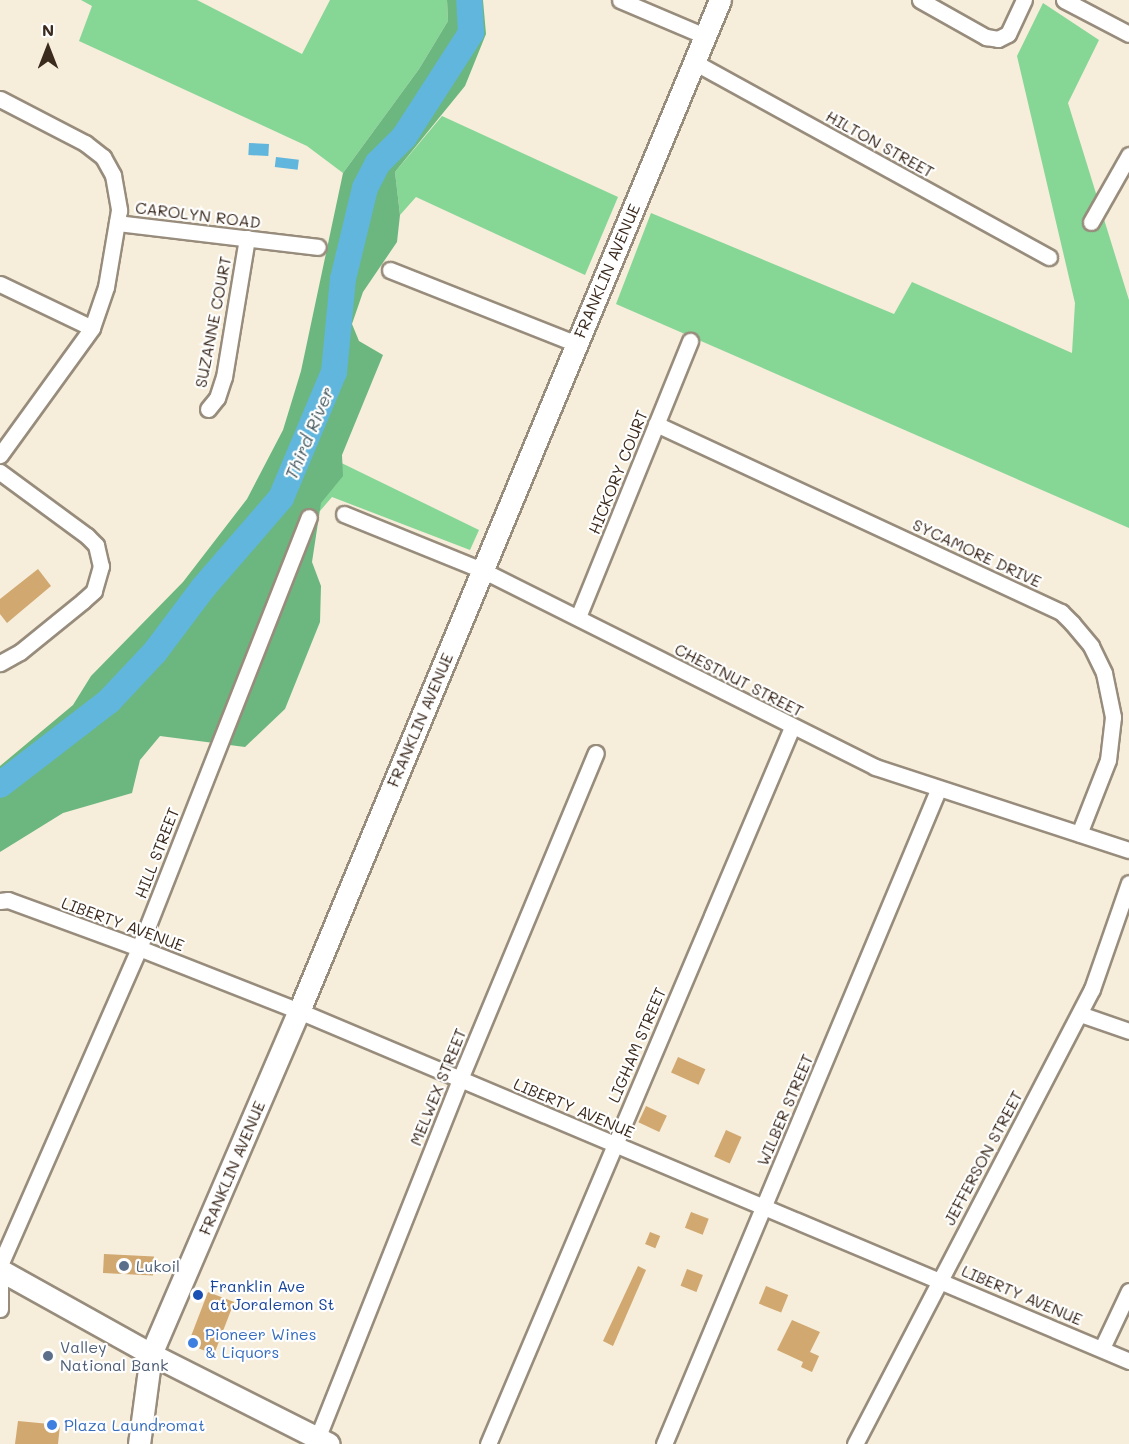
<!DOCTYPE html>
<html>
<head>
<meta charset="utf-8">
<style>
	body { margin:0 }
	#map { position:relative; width:1129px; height:1444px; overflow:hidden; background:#f6edda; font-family:Mali,sans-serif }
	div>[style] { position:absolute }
	.green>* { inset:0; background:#86d696 }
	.forest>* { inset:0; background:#6cb77f }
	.water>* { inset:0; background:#61b6dd; transform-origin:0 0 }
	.river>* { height:26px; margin:-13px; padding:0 13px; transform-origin:13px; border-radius:13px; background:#61b6dd }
	.building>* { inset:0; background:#d0a870; transform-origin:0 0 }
	.roads { filter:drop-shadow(2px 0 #988c7c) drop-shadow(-2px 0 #988c7c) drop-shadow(0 2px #988c7c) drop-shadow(0 -2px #988c7c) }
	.street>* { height:15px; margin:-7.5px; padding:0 7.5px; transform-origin:7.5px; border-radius:7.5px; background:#fff }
	.secondary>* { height:21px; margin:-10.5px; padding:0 10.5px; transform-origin:10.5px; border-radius:10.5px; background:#fff }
	.dots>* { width:16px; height:16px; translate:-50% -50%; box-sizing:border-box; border:3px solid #fff; border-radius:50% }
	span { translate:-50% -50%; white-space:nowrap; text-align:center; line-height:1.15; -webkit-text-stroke:4.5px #fff; paint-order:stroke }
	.street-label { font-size:16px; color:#3b2a1e }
	.service-label { font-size:16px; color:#4e5e75 }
	.left { translate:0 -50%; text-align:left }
	.transit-label { font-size:16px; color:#164399 }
	.shop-label { font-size:16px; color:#366cbe }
	.water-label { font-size:18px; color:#485b61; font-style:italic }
	.north { position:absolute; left:18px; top:18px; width:60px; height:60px; -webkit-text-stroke:4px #fff; paint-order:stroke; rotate:0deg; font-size:16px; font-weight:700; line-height:24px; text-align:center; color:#3b2a1e }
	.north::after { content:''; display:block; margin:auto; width:21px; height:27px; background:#3b2a1e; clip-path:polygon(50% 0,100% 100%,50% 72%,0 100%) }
</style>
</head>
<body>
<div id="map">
	<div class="green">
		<div style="clip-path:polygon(81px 0,197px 0,302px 54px,330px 0,447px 0,448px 21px,419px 69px,343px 173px,307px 146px,79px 41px,92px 6px)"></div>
		<div style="clip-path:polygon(1043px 3px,1099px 40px,1068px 103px,1129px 300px,1129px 528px,616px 304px,651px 213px,894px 314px,912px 282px,1072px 353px,1075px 303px,1017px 56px)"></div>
		<div style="clip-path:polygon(442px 116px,618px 197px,585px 275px,416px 197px,400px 215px,395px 172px)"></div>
		<div style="clip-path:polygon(321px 453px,479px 530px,470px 550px,332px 497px,320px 511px,302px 499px)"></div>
	</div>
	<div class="forest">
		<div style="clip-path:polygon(447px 0,483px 0,486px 34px,465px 86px,395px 172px,400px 215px,397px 242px,363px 292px,352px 324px,359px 341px,383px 355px,342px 455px,343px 476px,321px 503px,312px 562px,321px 586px,320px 622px,285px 709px,245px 747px,160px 736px,140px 760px,132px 793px,63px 813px,0 852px,0 766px,73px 705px,91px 676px,183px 582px,247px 499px,283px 430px,301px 371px,343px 173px,419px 69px,448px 21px)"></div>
	</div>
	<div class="water">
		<div style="left:249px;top:143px;width:20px;height:12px;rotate:3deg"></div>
		<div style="left:276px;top:157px;width:23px;height:10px;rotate:7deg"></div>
	</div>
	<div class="river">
		<div style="left:0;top:785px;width:138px;rotate:-37.6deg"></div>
		<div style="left:109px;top:701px;width:67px;rotate:-46.8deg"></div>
		<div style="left:155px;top:652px;width:80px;rotate:-53.1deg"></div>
		<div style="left:203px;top:588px;width:119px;rotate:-49.1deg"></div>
		<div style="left:281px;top:498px;width:137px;rotate:-67.2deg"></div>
		<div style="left:334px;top:372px;width:93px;rotate:-84.5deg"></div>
		<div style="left:343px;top:279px;width:94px;rotate:-76.4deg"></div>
		<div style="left:365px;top:188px;width:28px;rotate:-63deg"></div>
		<div style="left:378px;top:163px;width:37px;rotate:-45deg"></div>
		<div style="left:404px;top:137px;width:124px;rotate:-57.2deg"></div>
		<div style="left:471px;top:33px;width:33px;rotate:-93deg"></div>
	</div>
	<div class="building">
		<div style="clip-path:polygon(38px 569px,51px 586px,7px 623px,0 614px,0 599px)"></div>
		<div style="left:678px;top:1057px;width:30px;height:17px;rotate:24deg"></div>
		<div style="left:646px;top:1106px;width:23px;height:18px;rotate:25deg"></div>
		<div style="left:726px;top:1130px;width:17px;height:29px;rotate:24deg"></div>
		<div style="left:691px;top:1212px;width:19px;height:17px;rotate:21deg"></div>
		<div style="left:650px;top:1232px;width:11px;height:13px;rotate:22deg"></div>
		<div style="left:104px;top:1254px;width:50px;height:19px;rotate:3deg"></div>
		<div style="clip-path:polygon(638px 1266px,646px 1270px,613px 1346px,603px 1341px)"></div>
		<div style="left:687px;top:1269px;width:17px;height:18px;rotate:21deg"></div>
		<div style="left:766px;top:1286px;width:24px;height:19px;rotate:22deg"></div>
		<div style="left:208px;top:1292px;width:28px;height:56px;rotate:21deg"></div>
		<div style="clip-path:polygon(792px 1320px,820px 1332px,810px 1352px,819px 1356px,812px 1372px,801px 1367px,803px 1362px,777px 1350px)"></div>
		<div style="clip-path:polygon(18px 1421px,60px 1425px,58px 1444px,15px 1444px)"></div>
	</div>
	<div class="roads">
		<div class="street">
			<div style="left:620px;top:0;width:92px;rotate:23deg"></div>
			<div style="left:920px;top:0;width:76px;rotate:29.3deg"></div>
			<div style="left:986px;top:37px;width:12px;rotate:9deg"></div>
			<div style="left:998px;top:39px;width:11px;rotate:-27deg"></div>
			<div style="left:1008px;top:34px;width:38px;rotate:-65deg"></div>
			<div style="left:1064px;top:0;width:73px;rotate:27.6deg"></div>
			<div style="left:694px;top:62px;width:405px;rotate:28.8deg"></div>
			<div style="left:0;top:99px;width:96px;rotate:27.4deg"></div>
			<div style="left:85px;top:143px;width:23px;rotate:38deg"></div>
			<div style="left:103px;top:157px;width:21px;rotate:61deg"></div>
			<div style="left:113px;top:175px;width:36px;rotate:80deg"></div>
			<div style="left:119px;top:210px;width:78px;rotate:99.6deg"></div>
			<div style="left:106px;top:287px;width:43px;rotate:108.9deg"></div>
			<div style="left:92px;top:328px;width:157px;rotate:125.9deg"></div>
			<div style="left:1091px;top:222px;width:77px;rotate:-60.4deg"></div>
			<div style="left:117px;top:223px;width:202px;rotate:6.8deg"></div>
			<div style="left:390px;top:270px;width:201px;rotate:21.6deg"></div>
			<div style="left:0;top:284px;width:102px;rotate:25.6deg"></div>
			<div style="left:208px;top:409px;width:14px;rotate:-51deg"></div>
			<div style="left:217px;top:398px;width:22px;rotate:-72deg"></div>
			<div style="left:224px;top:377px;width:141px;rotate:-80.6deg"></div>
			<div style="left:656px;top:424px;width:447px;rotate:24.9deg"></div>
			<div style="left:1061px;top:612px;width:16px;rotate:45deg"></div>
			<div style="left:1072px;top:623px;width:30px;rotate:50deg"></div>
			<div style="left:1091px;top:646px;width:30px;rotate:64deg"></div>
			<div style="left:1104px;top:673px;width:45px;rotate:78.4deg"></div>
			<div style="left:1113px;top:717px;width:43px;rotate:96.6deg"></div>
			<div style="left:1108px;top:760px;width:79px;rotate:111.4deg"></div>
			<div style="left:0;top:472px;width:108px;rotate:36.3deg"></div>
			<div style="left:87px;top:536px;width:13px;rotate:45deg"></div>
			<div style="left:96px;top:545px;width:22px;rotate:77deg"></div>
			<div style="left:101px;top:566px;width:26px;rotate:106deg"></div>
			<div style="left:94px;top:591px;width:15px;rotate:138deg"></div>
			<div style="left:83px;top:601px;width:81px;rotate:141deg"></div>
			<div style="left:20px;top:652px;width:23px;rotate:151deg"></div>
			<div style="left:344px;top:514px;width:149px;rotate:22.1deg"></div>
			<div style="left:482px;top:570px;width:440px;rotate:26.6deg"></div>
			<div style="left:875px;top:767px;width:267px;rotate:18.1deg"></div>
			<div style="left:578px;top:617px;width:298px;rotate:-67.9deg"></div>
			<div style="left:0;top:901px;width:8px;rotate:-7deg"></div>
			<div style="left:8px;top:900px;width:140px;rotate:20.1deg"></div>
			<div style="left:139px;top:948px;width:172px;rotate:21.5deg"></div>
			<div style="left:299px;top:1011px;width:901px;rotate:22.86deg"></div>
			<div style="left:1080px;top:1014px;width:52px;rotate:19.1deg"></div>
			<div style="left:0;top:1265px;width:346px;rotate:-66.3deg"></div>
			<div style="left:139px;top:948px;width:463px;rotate:-68.5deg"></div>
			<div style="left:0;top:1281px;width:28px;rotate:90deg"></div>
			<div style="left:1102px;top:1348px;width:63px;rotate:-64.7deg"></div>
			<div style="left:315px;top:1444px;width:393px;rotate:-68.3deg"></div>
			<div style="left:460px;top:1079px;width:353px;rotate:-67.4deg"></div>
			<div style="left:488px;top:1444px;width:779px;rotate:-67.02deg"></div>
			<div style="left:664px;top:1444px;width:709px;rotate:-67.27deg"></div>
			<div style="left:855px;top:1444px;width:513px;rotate:-62.49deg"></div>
			<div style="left:1092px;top:989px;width:112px;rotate:-70.8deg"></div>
		</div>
		<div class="secondary">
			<div style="left:0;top:1270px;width:173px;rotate:29.1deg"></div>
			<div style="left:151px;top:1354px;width:199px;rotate:26.8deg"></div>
			<div style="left:139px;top:1444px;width:91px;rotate:-82.4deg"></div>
			<div style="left:151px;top:1354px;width:374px;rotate:-66.7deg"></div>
			<div style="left:299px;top:1011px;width:1095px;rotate:-67.39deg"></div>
		</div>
	</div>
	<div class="dots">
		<div style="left:124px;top:1266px;background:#5c6f8a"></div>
		<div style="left:198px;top:1295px;background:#1a4fb4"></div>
		<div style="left:193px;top:1343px;background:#3f7fe0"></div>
		<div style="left:48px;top:1356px;background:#5c6f8a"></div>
		<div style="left:52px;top:1425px;background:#3f7fe0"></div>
	</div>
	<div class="street-label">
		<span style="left:880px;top:144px;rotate:29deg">HILTON STREET</span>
		<span style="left:198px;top:215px;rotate:7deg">CAROLYN ROAD</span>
		<span style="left:607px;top:271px;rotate:-67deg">FRANKLIN AVENUE</span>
		<span style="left:213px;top:322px;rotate:-79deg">SUZANNE COURT</span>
		<span style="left:618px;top:472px;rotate:-68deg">HICKORY COURT</span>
		<span style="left:977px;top:553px;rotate:25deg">SYCAMORE DRIVE</span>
		<span style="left:739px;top:680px;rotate:27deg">CHESTNUT STREET</span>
		<span style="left:420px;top:720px;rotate:-67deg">FRANKLIN AVENUE</span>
		<span style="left:157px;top:853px;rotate:-69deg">HILL STREET</span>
		<span style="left:123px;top:924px;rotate:20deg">LIBERTY AVENUE</span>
		<span style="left:637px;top:1045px;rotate:-67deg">LIGHAM STREET</span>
		<span style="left:438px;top:1087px;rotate:-68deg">MELWEX STREET</span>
		<span style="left:574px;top:1108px;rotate:23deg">LIBERTY AVENUE</span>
		<span style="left:785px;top:1110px;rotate:-67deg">WILBER STREET</span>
		<span style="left:983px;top:1158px;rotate:-62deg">JEFFERSON STREET</span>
		<span style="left:232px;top:1168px;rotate:-67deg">FRANKLIN AVENUE</span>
		<span style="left:1022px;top:1295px;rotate:23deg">LIBERTY AVENUE</span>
	</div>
	<div class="service-label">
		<span class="left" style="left:136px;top:1266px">Lukoil</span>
		<span class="left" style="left:60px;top:1356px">Valley<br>National Bank</span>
	</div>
	<div class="transit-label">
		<span class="left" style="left:210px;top:1295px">Franklin Ave<br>at Joralemon St</span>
	</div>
	<div class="shop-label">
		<span class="left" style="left:205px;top:1343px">Pioneer Wines<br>&amp; Liquors</span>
		<span class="left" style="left:64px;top:1425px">Plaza Laundromat</span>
	</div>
	<div class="water-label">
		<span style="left:309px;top:433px;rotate:-67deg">Third River</span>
	</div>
	<div class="north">N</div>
</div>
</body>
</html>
